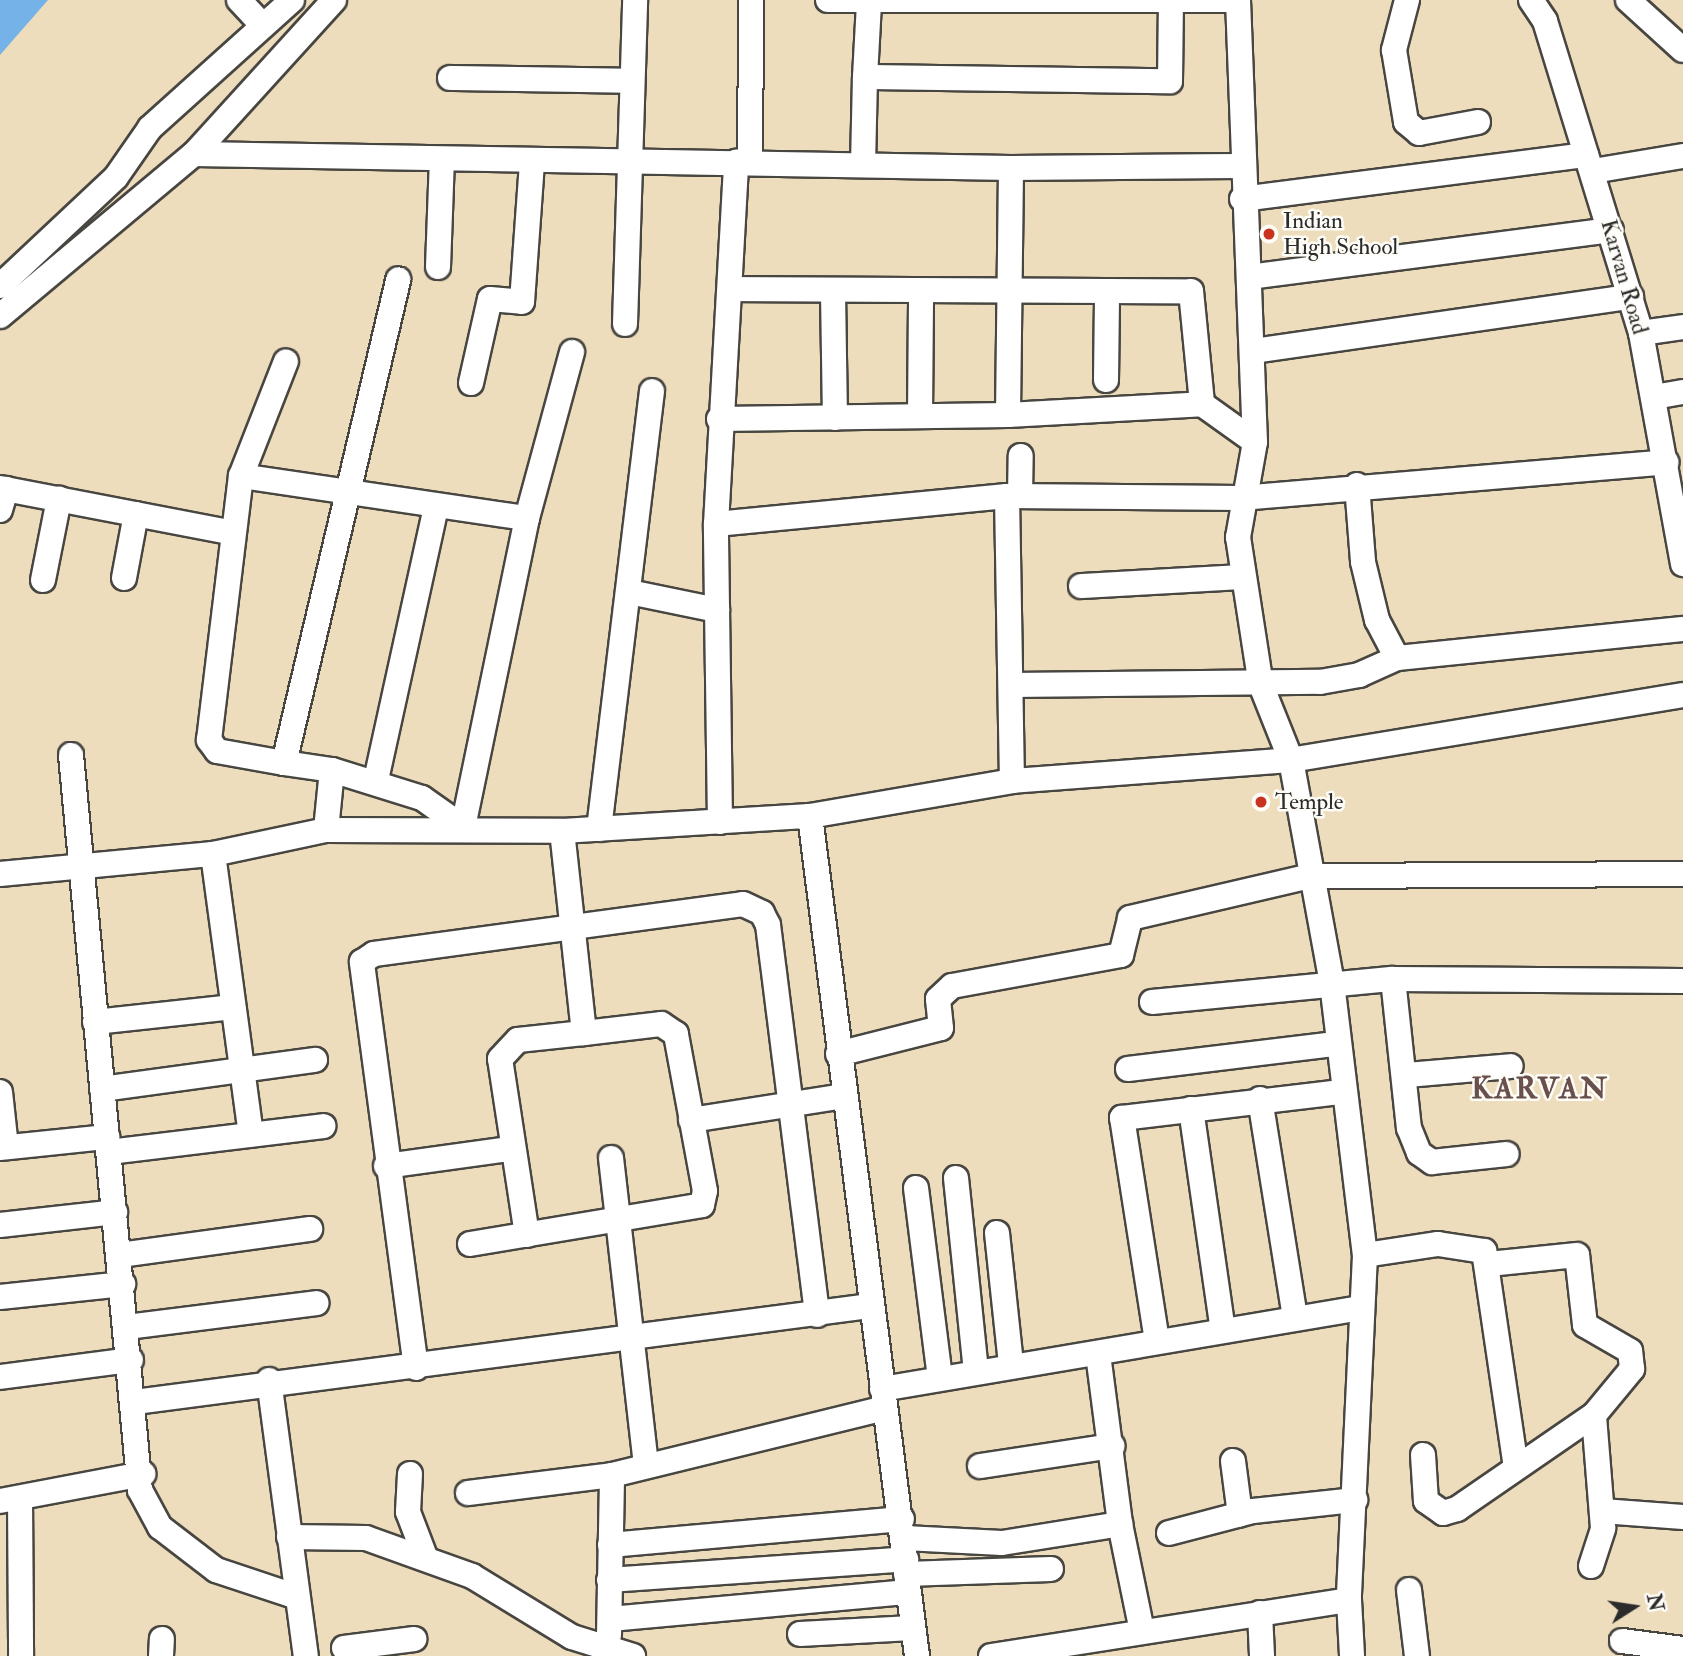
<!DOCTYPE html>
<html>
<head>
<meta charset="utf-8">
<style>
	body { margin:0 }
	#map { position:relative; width:1683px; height:1656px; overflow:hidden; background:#eeddbc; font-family:"IM FELL Double Pica",serif }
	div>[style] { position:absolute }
	.water>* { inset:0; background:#75b2e7 }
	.roads { filter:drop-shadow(2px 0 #484641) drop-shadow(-2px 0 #484641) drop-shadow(0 2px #484641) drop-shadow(0 -2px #484641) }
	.minor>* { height:24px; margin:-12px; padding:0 12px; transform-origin:12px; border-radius:12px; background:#fff }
	.dots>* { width:19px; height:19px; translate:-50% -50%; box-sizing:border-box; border:4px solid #fdfcf7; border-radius:50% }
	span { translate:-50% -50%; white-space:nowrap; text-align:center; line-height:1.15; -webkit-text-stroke:5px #fdfcf7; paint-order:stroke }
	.poi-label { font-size:23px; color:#2b2b2b }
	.left { translate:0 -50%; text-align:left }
	.street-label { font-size:23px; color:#2b2b2b }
	.district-label { font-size:30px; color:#69504c; font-weight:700; letter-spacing:2px }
	.north { position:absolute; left:1599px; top:1572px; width:70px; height:70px; -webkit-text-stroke:5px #fdfcf7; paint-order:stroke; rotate:78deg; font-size:19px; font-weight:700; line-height:28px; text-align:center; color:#2b2b2b }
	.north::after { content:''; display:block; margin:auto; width:24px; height:32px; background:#2b2b2b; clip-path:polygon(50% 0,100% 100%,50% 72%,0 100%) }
</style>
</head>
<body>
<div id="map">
	<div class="water">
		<div style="clip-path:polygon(0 0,48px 0,0 55px)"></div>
	</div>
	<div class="roads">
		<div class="minor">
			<div style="left:239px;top:0;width:35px;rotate:47deg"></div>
			<div style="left:828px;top:0;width:410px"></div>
			<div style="left:1238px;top:0;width:442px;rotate:87.8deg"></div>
			<div style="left:1255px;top:442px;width:97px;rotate:100.1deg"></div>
			<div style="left:1238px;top:537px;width:150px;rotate:81.2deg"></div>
			<div style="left:1261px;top:685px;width:81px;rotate:68.2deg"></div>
			<div style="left:1291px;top:760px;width:227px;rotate:79.6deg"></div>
			<div style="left:1332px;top:983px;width:274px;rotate:83.1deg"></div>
			<div style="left:1365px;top:1255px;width:345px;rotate:92.7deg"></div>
			<div style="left:1349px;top:1600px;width:56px;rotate:86.9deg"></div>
			<div style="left:1407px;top:0;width:52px;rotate:104.6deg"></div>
			<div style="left:1394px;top:50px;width:73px;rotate:80.5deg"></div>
			<div style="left:1406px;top:122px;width:17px;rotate:40deg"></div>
			<div style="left:1419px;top:133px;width:60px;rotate:-10.6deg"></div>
			<div style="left:1531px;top:0;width:25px;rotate:56deg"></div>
			<div style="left:1545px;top:21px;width:326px;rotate:72.9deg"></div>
			<div style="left:1641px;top:333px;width:235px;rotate:79.7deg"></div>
			<div style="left:1628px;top:0;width:74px;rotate:42.3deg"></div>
			<div style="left:865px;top:77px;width:75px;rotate:-86.9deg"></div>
			<div style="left:450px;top:78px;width:182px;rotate:0.9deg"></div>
			<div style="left:194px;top:154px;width:817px;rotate:0.98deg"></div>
			<div style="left:1011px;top:168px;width:229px;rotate:-0.5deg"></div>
			<div style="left:750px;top:162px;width:162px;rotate:-89.6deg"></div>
			<div style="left:863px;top:165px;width:88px;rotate:-88.7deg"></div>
			<div style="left:865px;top:77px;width:305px;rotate:0.8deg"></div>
			<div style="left:1170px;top:81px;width:78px;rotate:-89.3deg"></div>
			<div style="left:1593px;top:171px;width:91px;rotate:-9.5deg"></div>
			<div style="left:1242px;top:199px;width:347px;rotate:-7.3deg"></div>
			<div style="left:438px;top:267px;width:108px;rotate:-87.9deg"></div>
			<div style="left:1249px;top:277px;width:365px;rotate:-7.4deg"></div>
			<div style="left:0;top:286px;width:159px;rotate:-43.2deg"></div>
			<div style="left:116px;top:177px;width:60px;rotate:-55.2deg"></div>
			<div style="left:150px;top:128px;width:191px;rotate:-42deg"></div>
			<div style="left:733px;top:289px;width:458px;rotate:0.3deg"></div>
			<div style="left:1191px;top:291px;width:114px;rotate:84.4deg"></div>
			<div style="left:1202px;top:404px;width:65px;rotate:35.6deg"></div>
			<div style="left:833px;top:292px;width:126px;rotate:89.1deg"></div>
			<div style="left:0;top:316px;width:253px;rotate:-39.9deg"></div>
			<div style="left:194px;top:154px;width:208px;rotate:-47.7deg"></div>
			<div style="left:625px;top:324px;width:324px;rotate:-88.2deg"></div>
			<div style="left:1641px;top:333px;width:42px;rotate:-8.1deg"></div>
			<div style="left:1254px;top:351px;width:381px;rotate:-8.2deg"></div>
			<div style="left:1106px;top:380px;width:87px;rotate:-89.3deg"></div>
			<div style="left:471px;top:383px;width:86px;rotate:-77.3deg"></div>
			<div style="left:490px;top:299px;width:32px;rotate:5deg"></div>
			<div style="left:522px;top:302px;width:139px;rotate:-85.9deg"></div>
			<div style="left:1654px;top:397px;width:29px;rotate:-10deg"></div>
			<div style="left:1008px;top:415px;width:247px;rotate:-89.3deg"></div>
			<div style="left:920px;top:416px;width:121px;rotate:-89.5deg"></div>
			<div style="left:719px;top:419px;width:289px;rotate:-0.8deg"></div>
			<div style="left:1008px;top:415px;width:194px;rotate:-3.2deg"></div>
			<div style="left:241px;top:476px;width:289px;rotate:8.4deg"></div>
			<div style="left:1357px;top:485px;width:77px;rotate:85.5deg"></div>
			<div style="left:1363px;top:562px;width:60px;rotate:76.4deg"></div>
			<div style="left:1377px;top:620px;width:43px;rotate:62.2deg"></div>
			<div style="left:0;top:488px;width:237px;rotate:10.9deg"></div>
			<div style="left:1020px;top:495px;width:39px;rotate:-89deg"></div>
			<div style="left:1007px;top:496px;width:285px;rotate:89deg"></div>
			<div style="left:0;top:510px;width:22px;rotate:-74deg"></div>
			<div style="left:716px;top:524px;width:292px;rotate:-5.5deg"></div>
			<div style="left:1007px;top:496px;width:234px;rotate:0.5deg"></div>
			<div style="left:1241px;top:498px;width:427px;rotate:-4.8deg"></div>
			<div style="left:124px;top:578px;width:65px;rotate:-79.4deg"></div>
			<div style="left:43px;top:580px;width:83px;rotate:-78.8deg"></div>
			<div style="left:1081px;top:586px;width:162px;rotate:-3.2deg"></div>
			<div style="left:629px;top:592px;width:90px;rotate:11.6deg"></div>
			<div style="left:1011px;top:685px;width:309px;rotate:-0.6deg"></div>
			<div style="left:1320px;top:682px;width:40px;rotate:-10deg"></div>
			<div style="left:1359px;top:675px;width:42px;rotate:-24.1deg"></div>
			<div style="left:1397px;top:658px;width:287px;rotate:-5.8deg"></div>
			<div style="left:71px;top:755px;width:738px;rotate:84.64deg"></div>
			<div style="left:140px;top:1490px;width:42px;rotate:61.6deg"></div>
			<div style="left:160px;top:1527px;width:71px;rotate:37.5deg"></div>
			<div style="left:216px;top:1570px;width:82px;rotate:18.4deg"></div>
			<div style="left:284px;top:763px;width:68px;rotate:-169.8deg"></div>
			<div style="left:217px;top:751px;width:14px;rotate:-126deg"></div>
			<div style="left:209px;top:740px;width:266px;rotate:-83.1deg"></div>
			<div style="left:241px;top:476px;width:123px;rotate:-68.6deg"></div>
			<div style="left:332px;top:770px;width:94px;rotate:17.3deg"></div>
			<div style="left:422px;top:798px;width:50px;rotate:35.3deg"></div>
			<div style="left:463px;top:827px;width:316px;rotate:-78.3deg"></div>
			<div style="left:527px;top:518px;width:172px;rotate:-74.8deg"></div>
			<div style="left:376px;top:780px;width:280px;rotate:-77.6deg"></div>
			<div style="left:810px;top:816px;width:847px;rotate:82.74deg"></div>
			<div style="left:720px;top:822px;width:298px;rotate:-90.8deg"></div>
			<div style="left:716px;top:524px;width:363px;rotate:-86.8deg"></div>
			<div style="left:599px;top:829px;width:441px;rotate:-83.1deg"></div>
			<div style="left:326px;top:830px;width:60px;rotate:-84.3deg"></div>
			<div style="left:332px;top:770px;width:49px;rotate:-171.7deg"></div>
			<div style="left:284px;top:763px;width:497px;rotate:-76.7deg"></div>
			<div style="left:213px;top:854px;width:283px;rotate:82.3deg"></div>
			<div style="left:0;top:874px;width:214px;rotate:-5.4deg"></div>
			<div style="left:213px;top:854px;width:116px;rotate:-12deg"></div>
			<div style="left:326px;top:830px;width:236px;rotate:0.2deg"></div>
			<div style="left:562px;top:831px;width:248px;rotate:-3.5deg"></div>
			<div style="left:810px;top:816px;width:205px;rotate:-9.8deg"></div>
			<div style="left:1012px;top:781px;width:280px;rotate:-4.3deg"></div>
			<div style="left:1291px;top:760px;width:397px;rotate:-9.4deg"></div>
			<div style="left:1393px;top:979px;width:150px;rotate:83.9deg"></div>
			<div style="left:1409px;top:1128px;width:27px;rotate:68deg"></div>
			<div style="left:1419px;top:1153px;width:16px;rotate:35deg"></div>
			<div style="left:1432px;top:1162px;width:75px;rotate:-6.1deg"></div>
			<div style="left:1152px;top:1002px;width:242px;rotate:-5.5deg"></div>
			<div style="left:1393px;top:979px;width:290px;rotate:0.4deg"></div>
			<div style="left:95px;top:1022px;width:139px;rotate:-6.2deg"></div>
			<div style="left:838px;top:1054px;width:106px;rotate:-14.2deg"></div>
			<div style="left:941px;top:1028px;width:29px;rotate:-96deg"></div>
			<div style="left:938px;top:999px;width:19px;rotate:-43deg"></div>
			<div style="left:952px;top:986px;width:172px;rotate:-10.4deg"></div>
			<div style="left:1121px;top:955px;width:38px;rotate:-76deg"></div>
			<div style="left:1130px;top:918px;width:186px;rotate:-13.1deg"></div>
			<div style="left:1311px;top:876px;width:372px;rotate:-0.3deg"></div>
			<div style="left:1128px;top:1069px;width:209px;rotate:-6.9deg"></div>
			<div style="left:1407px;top:1075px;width:104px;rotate:-4.9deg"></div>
			<div style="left:102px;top:1089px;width:215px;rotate:-7.8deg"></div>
			<div style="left:0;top:1092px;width:55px;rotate:83.8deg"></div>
			<div style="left:1260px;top:1099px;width:222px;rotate:80.9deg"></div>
			<div style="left:1191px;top:1109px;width:223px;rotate:81.8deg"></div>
			<div style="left:691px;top:1120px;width:155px;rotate:-8.9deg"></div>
			<div style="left:0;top:1148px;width:108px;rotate:-5.9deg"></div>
			<div style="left:109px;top:1152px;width:216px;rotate:-6.9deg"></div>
			<div style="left:611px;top:1158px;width:308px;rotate:83.5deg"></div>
			<div style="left:386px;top:1166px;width:124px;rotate:-7.9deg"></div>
			<div style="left:956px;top:1178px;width:195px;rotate:84.1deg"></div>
			<div style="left:916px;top:1188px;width:192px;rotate:82.8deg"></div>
			<div style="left:0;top:1225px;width:116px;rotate:-6.4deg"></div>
			<div style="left:997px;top:1233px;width:133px;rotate:83.9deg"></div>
			<div style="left:527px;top:1235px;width:178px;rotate:-98.7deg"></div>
			<div style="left:500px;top:1059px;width:26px;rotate:-47deg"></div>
			<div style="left:518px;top:1040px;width:66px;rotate:-6.1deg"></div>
			<div style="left:584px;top:1033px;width:203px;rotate:-96.2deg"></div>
			<div style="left:470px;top:1244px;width:235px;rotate:-9.5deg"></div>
			<div style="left:702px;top:1205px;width:14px;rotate:-78deg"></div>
			<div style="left:705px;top:1191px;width:160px;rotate:-100.5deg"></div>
			<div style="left:676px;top:1034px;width:18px;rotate:-146deg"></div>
			<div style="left:661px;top:1024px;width:78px;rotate:173.3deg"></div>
			<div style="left:120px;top:1255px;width:192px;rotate:-7.8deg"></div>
			<div style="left:1365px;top:1255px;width:74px;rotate:-8.6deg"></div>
			<div style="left:1438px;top:1244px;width:47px;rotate:8.7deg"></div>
			<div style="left:1484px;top:1251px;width:218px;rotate:81.6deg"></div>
			<div style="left:0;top:1297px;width:124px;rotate:-6deg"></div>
			<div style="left:127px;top:1327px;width:191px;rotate:-7.2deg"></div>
			<div style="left:1157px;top:1341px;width:226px;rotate:-98.9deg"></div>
			<div style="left:1122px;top:1118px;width:221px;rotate:-6.8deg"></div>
			<div style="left:1098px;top:1354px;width:171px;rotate:82.6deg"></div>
			<div style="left:1120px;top:1524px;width:109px;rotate:78.4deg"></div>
			<div style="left:416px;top:1368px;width:410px;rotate:-97.6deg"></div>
			<div style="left:362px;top:962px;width:14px;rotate:-34deg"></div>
			<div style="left:374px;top:954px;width:372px;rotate:-7.7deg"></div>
			<div style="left:743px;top:904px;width:21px;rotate:25deg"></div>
			<div style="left:762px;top:913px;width:13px;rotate:63deg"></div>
			<div style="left:768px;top:925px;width:393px;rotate:82.8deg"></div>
			<div style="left:0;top:1377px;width:132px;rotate:-7.4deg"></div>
			<div style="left:269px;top:1380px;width:278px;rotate:82.4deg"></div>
			<div style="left:882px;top:1389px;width:486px;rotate:-9.6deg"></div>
			<div style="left:135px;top:1402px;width:740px;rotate:-7.45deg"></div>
			<div style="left:1423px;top:1455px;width:46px;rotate:86.3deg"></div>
			<div style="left:1426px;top:1501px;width:21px;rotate:35deg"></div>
			<div style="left:1443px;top:1513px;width:15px;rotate:-16deg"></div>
			<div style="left:1457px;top:1509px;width:166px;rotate:-34.5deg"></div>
			<div style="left:1594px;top:1415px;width:60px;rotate:-50.4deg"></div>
			<div style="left:1632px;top:1369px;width:18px;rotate:-96deg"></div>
			<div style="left:1630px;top:1351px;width:52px;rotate:-150deg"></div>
			<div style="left:1585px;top:1325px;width:70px;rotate:-96.5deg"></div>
			<div style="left:1577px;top:1255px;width:89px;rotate:174.2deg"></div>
			<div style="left:1233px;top:1461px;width:54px;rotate:82.6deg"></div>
			<div style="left:980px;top:1466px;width:134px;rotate:-8.6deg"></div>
			<div style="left:410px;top:1474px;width:38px;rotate:93deg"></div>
			<div style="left:408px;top:1512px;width:50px;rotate:69deg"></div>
			<div style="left:468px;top:1493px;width:145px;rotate:-7.1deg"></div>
			<div style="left:612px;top:1475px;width:280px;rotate:-13.8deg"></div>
			<div style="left:20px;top:1498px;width:158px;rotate:89.6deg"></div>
			<div style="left:0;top:1501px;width:146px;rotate:-10.7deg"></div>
			<div style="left:1602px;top:1511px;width:81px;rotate:4.2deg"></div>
			<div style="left:1169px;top:1533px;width:87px;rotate:-14.7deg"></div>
			<div style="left:1253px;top:1511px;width:103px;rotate:-6.2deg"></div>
			<div style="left:289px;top:1537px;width:77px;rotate:0.7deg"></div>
			<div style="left:366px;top:1538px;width:113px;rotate:19.7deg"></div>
			<div style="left:472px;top:1576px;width:117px;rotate:31.4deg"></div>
			<div style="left:572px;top:1637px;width:64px;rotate:17.3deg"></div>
			<div style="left:905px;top:1538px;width:97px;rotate:3deg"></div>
			<div style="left:1002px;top:1543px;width:120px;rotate:-9.1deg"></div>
			<div style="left:610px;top:1545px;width:293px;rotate:-5.1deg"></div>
			<div style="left:1591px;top:1566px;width:40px;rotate:-72deg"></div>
			<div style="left:1603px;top:1528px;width:113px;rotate:-94.6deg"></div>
			<div style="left:906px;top:1574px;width:145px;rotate:-2deg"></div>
			<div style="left:609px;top:1580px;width:298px;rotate:-4deg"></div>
			<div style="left:1409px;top:1590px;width:66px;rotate:83.1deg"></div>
			<div style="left:1260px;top:1613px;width:43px;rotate:87.3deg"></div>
			<div style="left:610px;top:1619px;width:297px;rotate:-5.2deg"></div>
			<div style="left:800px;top:1634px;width:112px;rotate:-3.1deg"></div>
			<div style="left:609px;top:1635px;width:160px;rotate:-88.9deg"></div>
			<div style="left:1622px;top:1641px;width:62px;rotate:7.5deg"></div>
			<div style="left:344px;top:1648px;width:71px;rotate:-7.3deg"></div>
			<div style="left:161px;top:1656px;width:17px;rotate:-87deg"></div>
			<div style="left:991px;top:1656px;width:362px;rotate:-8.9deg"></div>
		</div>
	</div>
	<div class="dots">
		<div style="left:1269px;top:234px;background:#c8321e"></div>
		<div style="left:1261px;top:802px;background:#c8321e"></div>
	</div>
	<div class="poi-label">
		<span class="left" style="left:1283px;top:234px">Indian<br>High School</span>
		<span class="left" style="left:1275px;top:802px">Temple</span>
	</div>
	<div class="street-label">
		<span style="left:1624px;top:277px;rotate:74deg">Karvan Road</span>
	</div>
	<div class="district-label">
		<span style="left:1540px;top:1089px">KARVAN</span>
	</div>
	<div class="north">N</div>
</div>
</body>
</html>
